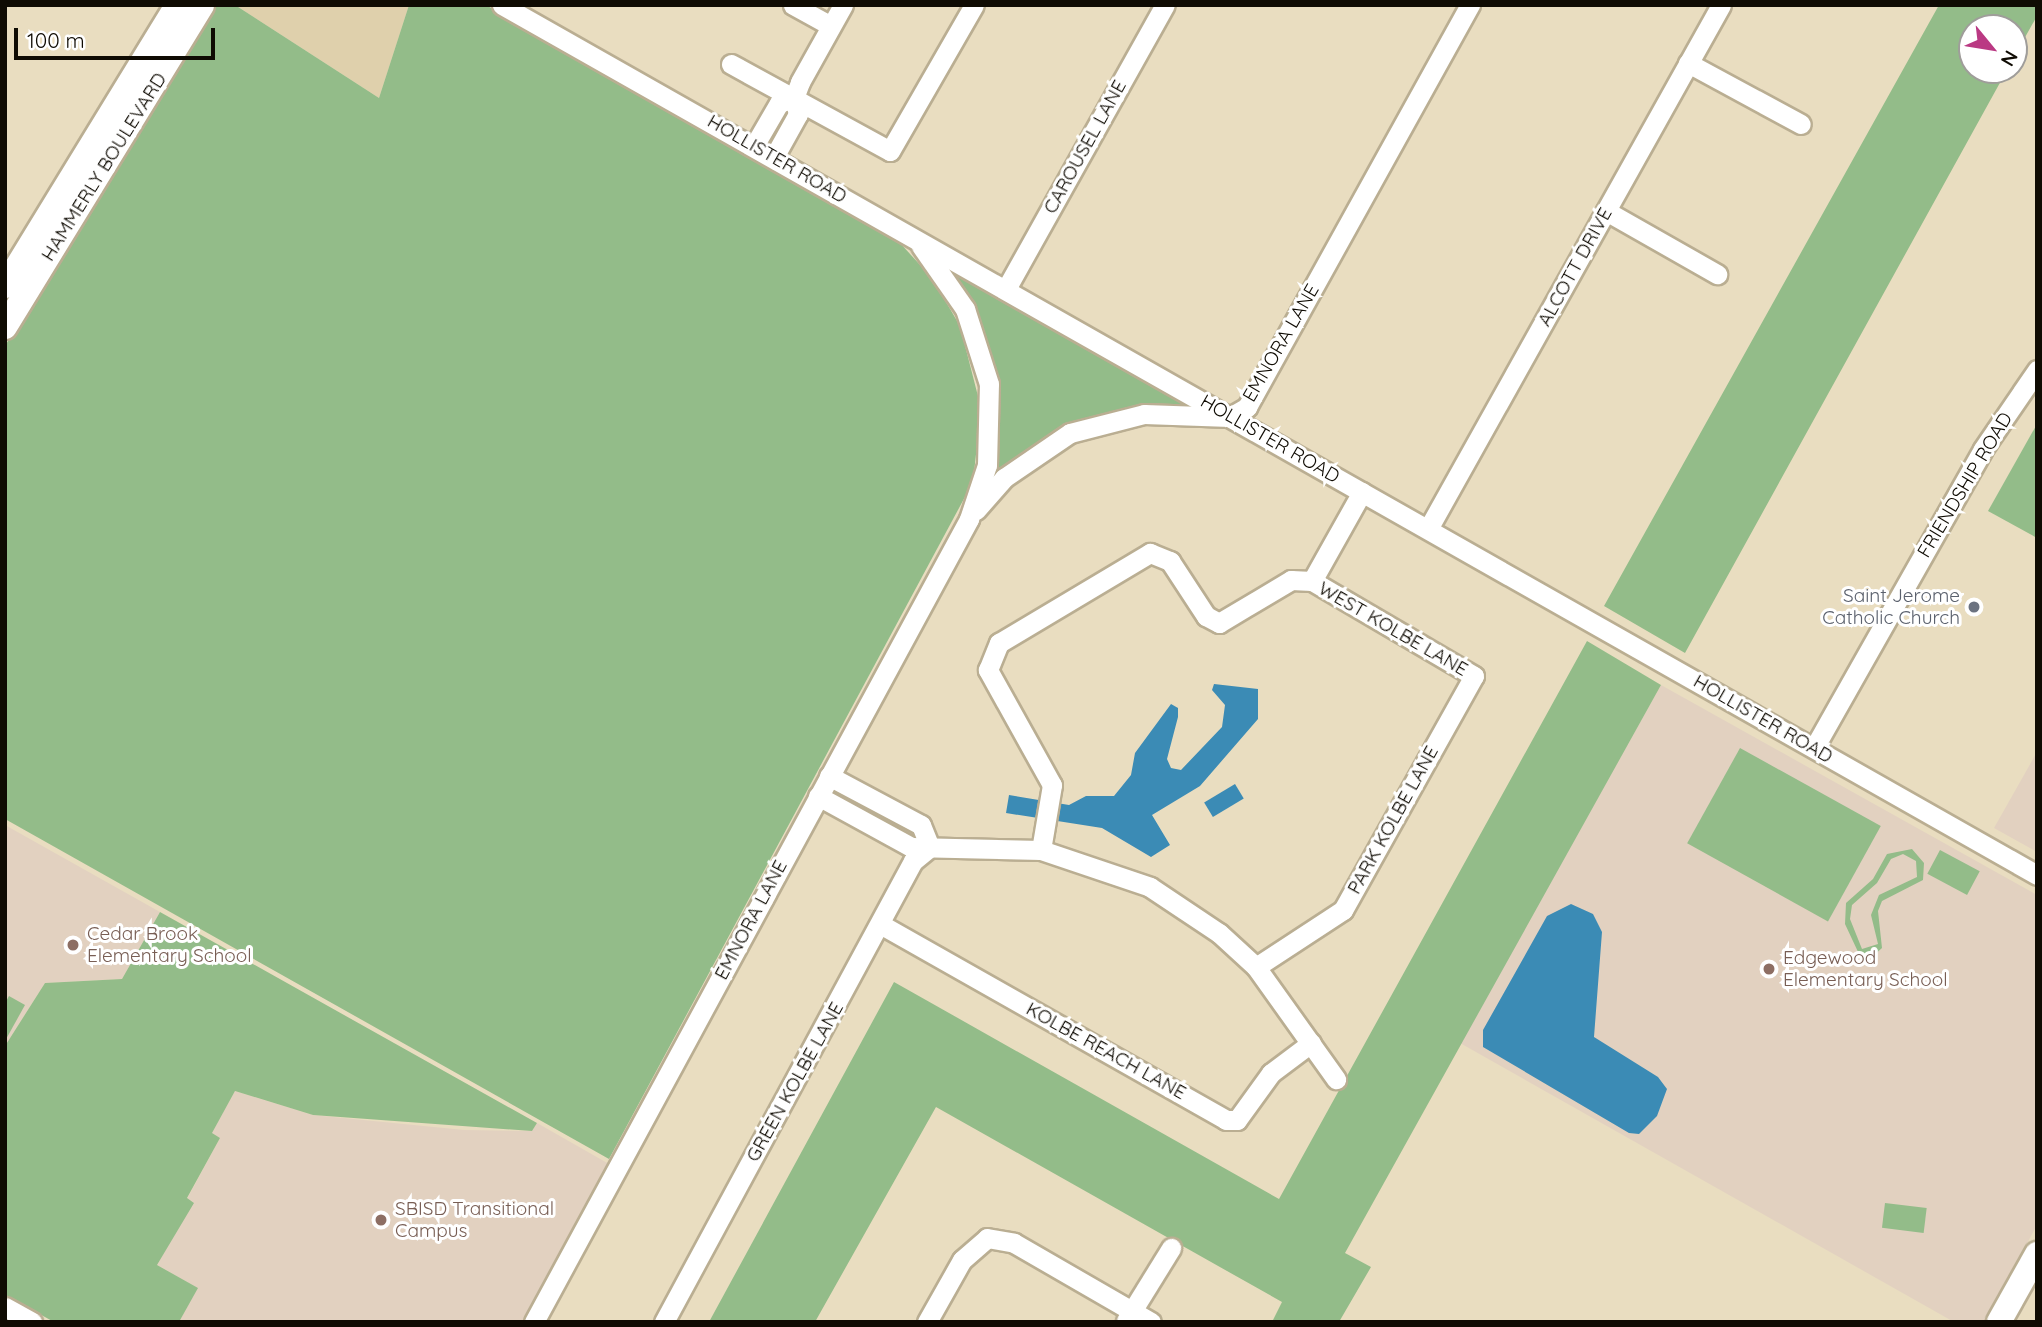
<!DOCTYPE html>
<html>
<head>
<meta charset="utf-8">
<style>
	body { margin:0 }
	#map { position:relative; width:2042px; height:1327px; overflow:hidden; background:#e9ddc0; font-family:Quicksand,sans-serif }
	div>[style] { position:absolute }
	.built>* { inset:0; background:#dfd0ac }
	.education>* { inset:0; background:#e2d1c0 }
	.green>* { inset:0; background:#93bc89; transform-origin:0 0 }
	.water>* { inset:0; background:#3b8bb5; transform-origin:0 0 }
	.roads { filter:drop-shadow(2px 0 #baae92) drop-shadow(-2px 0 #baae92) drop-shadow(0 2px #baae92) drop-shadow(0 -2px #baae92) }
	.minor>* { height:19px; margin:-9.5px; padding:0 9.5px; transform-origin:9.5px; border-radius:9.5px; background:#fff }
	.major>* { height:24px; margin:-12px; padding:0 12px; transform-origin:12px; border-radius:12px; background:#fff }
	.dots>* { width:19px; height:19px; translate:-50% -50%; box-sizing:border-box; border:4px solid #fff; border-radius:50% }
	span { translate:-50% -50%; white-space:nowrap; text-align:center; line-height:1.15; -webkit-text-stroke:6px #fff; paint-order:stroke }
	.street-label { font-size:19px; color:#0f0b03 }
	.worship-label { font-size:19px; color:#5b616d }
	.right { translate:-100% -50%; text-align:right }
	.education-label { font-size:19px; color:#785e54 }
	.left { translate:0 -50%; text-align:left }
	.frame { position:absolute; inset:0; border:7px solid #0f0b03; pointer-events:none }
	.north { position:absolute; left:1958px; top:14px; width:70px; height:70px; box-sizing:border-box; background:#fff; border:2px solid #9f9d9a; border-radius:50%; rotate:120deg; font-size:19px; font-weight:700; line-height:28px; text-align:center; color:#0f0b03 }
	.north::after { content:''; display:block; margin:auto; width:24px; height:32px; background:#ba3983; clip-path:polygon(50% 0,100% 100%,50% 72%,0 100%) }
	.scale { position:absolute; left:14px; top:28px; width:201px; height:32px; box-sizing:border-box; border:4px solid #0f0b03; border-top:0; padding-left:9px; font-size:21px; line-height:24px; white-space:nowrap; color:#0f0b03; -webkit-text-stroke:5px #fff; paint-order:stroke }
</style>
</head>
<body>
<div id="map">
	<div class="built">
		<div style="clip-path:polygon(235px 5px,409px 5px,379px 98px)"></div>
	</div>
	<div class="education">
		<div style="clip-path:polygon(1661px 685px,2037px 895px,2037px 1225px,1984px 1322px,1954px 1322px,1460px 1043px)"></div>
		<div style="clip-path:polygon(2037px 752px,2037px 852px,1994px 828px)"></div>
		<div style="clip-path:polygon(5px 825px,160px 912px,122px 979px,45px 983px,5px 1046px)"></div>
		<div style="clip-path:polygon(235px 1091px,313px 1115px,464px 1130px,532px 1131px,537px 1123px,609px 1164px,525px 1322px,179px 1322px,197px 1288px,157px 1265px,193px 1202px,187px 1199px,220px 1138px,211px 1134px)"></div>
	</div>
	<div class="green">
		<div style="clip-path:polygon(212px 5px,235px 5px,379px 98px,409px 5px,486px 5px,900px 243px,932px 278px,960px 326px,981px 408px,973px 482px,609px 1159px,5px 819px,5px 346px)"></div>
		<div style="clip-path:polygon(1939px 5px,2037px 5px,2037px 16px,2014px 57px,2014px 28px,1972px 28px,1972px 70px,2007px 70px,1685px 653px,1604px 606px)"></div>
		<div style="clip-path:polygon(954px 273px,1187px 402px,1187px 409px,1107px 415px,1002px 470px,995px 468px,995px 420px)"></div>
		<div style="clip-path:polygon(2037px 424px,2037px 538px,1988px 511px)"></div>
		<div style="clip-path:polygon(1587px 641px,1661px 685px,1345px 1253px,1371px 1267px,1339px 1322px,1272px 1322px,1282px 1302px,936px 1107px,815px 1322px,709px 1322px,894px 982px,1279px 1199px)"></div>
		<div style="left:1740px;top:748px;width:161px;height:109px;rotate:29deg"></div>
		<div style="clip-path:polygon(evenodd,1912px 849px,1924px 863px,1923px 880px,1882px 901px,1878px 911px,1882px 948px,1873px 956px,1859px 954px,1845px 924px,1846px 903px,1873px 879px,1887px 854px,1912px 849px,1903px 854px,1916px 861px,1917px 877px,1879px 895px,1871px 915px,1878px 944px,1862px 949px,1850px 919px,1852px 905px,1877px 883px,1891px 859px,1903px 854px)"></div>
		<div style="left:1940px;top:850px;width:45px;height:27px;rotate:28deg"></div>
		<div style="clip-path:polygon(160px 912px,537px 1123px,532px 1131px,313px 1115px,235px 1091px,212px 1133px,220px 1138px,187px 1198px,194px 1203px,157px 1265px,198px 1288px,179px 1322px,54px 1322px,5px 1295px,5px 1046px,45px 983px,122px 979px)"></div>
		<div style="clip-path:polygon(9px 996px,25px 1005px,5px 1041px,5px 1003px)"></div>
		<div style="left:1885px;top:1203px;width:42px;height:25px;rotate:7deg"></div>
	</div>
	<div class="water">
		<div style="clip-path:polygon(1214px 684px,1258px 689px,1258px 719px,1200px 786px,1152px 815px,1170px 845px,1151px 857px,1102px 828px,1006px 813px,1009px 795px,1069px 805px,1086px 796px,1114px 796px,1131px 775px,1135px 753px,1171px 704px,1178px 708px,1178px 717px,1167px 759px,1171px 768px,1181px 770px,1222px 727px,1225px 705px,1212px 690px)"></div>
		<div style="left:1235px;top:784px;width:17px;height:36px;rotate:59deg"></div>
		<div style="clip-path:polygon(1571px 904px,1593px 914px,1602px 932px,1594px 1037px,1658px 1077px,1667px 1089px,1657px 1116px,1639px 1134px,1629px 1133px,1483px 1047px,1483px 1030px,1547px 916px)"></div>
	</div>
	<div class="roads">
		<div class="minor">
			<div style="left:502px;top:5px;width:1764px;rotate:29.54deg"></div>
			<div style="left:793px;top:5px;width:43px;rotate:28.9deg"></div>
			<div style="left:1688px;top:63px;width:128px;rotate:28.4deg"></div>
			<div style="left:731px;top:64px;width:181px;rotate:28.7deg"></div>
			<div style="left:890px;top:151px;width:168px;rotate:-60.1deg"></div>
			<div style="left:754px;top:146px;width:50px;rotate:-59.8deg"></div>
			<div style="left:779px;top:103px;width:16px;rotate:-18deg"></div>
			<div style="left:774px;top:157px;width:49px;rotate:-60.8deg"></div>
			<div style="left:798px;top:114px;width:16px;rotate:-104deg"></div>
			<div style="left:794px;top:98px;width:17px;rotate:-69deg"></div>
			<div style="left:800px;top:82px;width:88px;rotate:-60.8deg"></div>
			<div style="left:1606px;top:211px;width:128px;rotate:29.6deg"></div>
			<div style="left:1006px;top:289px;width:325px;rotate:-60.8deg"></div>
			<div style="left:976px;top:510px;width:43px;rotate:-48.8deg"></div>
			<div style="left:1004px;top:478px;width:80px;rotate:-34.3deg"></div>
			<div style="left:1070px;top:433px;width:76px;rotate:-14.4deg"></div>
			<div style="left:1144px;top:414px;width:86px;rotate:2deg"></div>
			<div style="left:1230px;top:417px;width:20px;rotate:-30deg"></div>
			<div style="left:1247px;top:407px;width:460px;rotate:-61deg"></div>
			<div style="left:1428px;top:529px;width:600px;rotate:-60.79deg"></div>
			<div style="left:1814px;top:748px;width:343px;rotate:-60.5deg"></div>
			<div style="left:1983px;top:449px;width:96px;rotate:-55.6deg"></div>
			<div style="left:829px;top:776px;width:104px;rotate:28deg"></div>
			<div style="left:921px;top:825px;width:24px;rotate:68deg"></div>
			<div style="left:818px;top:796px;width:106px;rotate:28.7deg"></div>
			<div style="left:911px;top:847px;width:130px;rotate:1.3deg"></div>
			<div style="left:1041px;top:850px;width:115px;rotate:18.7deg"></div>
			<div style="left:1150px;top:887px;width:83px;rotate:33.7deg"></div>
			<div style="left:1219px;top:933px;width:50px;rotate:42.6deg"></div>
			<div style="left:1256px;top:967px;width:138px;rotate:54.5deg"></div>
			<div style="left:1041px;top:850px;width:66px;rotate:-80.4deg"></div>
			<div style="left:1052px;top:785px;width:132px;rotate:-119.1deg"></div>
			<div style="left:988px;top:670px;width:29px;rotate:-68deg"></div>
			<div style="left:999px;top:643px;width:176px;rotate:-30.8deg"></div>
			<div style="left:1150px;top:553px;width:22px;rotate:22deg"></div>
			<div style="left:1170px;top:561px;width:66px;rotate:56.8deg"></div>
			<div style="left:1206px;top:616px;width:15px;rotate:28deg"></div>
			<div style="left:1219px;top:623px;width:84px;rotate:-30.8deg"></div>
			<div style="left:1291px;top:580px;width:21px;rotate:3deg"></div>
			<div style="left:1312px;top:581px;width:102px;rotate:-60.7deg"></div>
			<div style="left:880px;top:924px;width:398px;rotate:29.5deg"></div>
			<div style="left:1226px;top:1120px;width:11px"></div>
			<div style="left:1237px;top:1120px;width:58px;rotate:-54.1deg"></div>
			<div style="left:1271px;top:1073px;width:50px;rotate:-36.9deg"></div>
			<div style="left:1256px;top:967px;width:104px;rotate:-33.2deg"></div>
			<div style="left:1343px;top:910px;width:268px;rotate:-60.8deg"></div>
			<div style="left:1474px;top:676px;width:188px;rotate:-149.6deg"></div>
			<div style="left:5px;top:1307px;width:31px;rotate:29deg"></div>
			<div style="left:1126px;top:1321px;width:86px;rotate:-58.3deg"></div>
			<div style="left:534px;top:1322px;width:913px;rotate:-61.55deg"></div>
			<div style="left:969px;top:519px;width:57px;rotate:-71.6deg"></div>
			<div style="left:987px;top:465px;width:81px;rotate:-88.6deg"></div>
			<div style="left:989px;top:384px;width:79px;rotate:-107.7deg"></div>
			<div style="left:965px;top:309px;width:77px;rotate:-124.9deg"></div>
			<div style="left:664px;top:1322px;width:524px;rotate:-61.63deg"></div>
			<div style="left:913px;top:861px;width:22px;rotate:-39deg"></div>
			<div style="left:927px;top:1322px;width:71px;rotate:-60.6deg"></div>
			<div style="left:962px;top:1260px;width:33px;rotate:-41deg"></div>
			<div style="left:987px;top:1238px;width:27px;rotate:10deg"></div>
			<div style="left:1014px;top:1243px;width:158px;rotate:30deg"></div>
		</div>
		<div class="major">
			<div style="left:5px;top:286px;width:329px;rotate:-58.5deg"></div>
			<div style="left:5px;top:327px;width:377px;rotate:-58.5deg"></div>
			<div style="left:1999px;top:1322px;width:78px;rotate:-60.8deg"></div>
		</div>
	</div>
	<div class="dots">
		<div style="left:1974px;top:607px;background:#6b7280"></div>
		<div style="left:73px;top:945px;background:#8d6e63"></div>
		<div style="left:1769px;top:969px;background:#8d6e63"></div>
		<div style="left:381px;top:1220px;background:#8d6e63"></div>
	</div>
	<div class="street-label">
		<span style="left:1085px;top:147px;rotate:-61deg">CAROUSEL LANE</span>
		<span style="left:777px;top:159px;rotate:30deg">HOLLISTER ROAD</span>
		<span style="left:104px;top:167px;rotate:-58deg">HAMMERLY BOULEVARD</span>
		<span style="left:1575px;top:267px;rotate:-61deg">ALCOTT DRIVE</span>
		<span style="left:1281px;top:343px;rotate:-60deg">EMNORA LANE</span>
		<span style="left:1270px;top:439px;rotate:30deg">HOLLISTER ROAD</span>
		<span style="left:1965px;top:485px;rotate:-59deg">FRIENDSHIP ROAD</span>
		<span style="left:1393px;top:629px;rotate:30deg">WEST KOLBE LANE</span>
		<span style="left:1763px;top:719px;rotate:30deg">HOLLISTER ROAD</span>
		<span style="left:1393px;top:820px;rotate:-61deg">PARK KOLBE LANE</span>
		<span style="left:751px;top:920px;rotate:-62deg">EMNORA LANE</span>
		<span style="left:1106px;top:1051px;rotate:29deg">KOLBE REACH LANE</span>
		<span style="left:795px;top:1082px;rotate:-61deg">GREEN KOLBE LANE</span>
	</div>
	<div class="worship-label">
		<span class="right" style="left:1960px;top:607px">Saint Jerome<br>Catholic Church</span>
	</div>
	<div class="education-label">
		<span class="left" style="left:87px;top:945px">Cedar Brook<br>Elementary School</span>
		<span class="left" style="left:1783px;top:969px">Edgewood<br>Elementary School</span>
		<span class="left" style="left:395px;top:1220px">SBISD Transitional<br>Campus</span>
	</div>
	<div class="frame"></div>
	<div class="north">N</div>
	<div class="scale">100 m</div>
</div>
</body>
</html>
